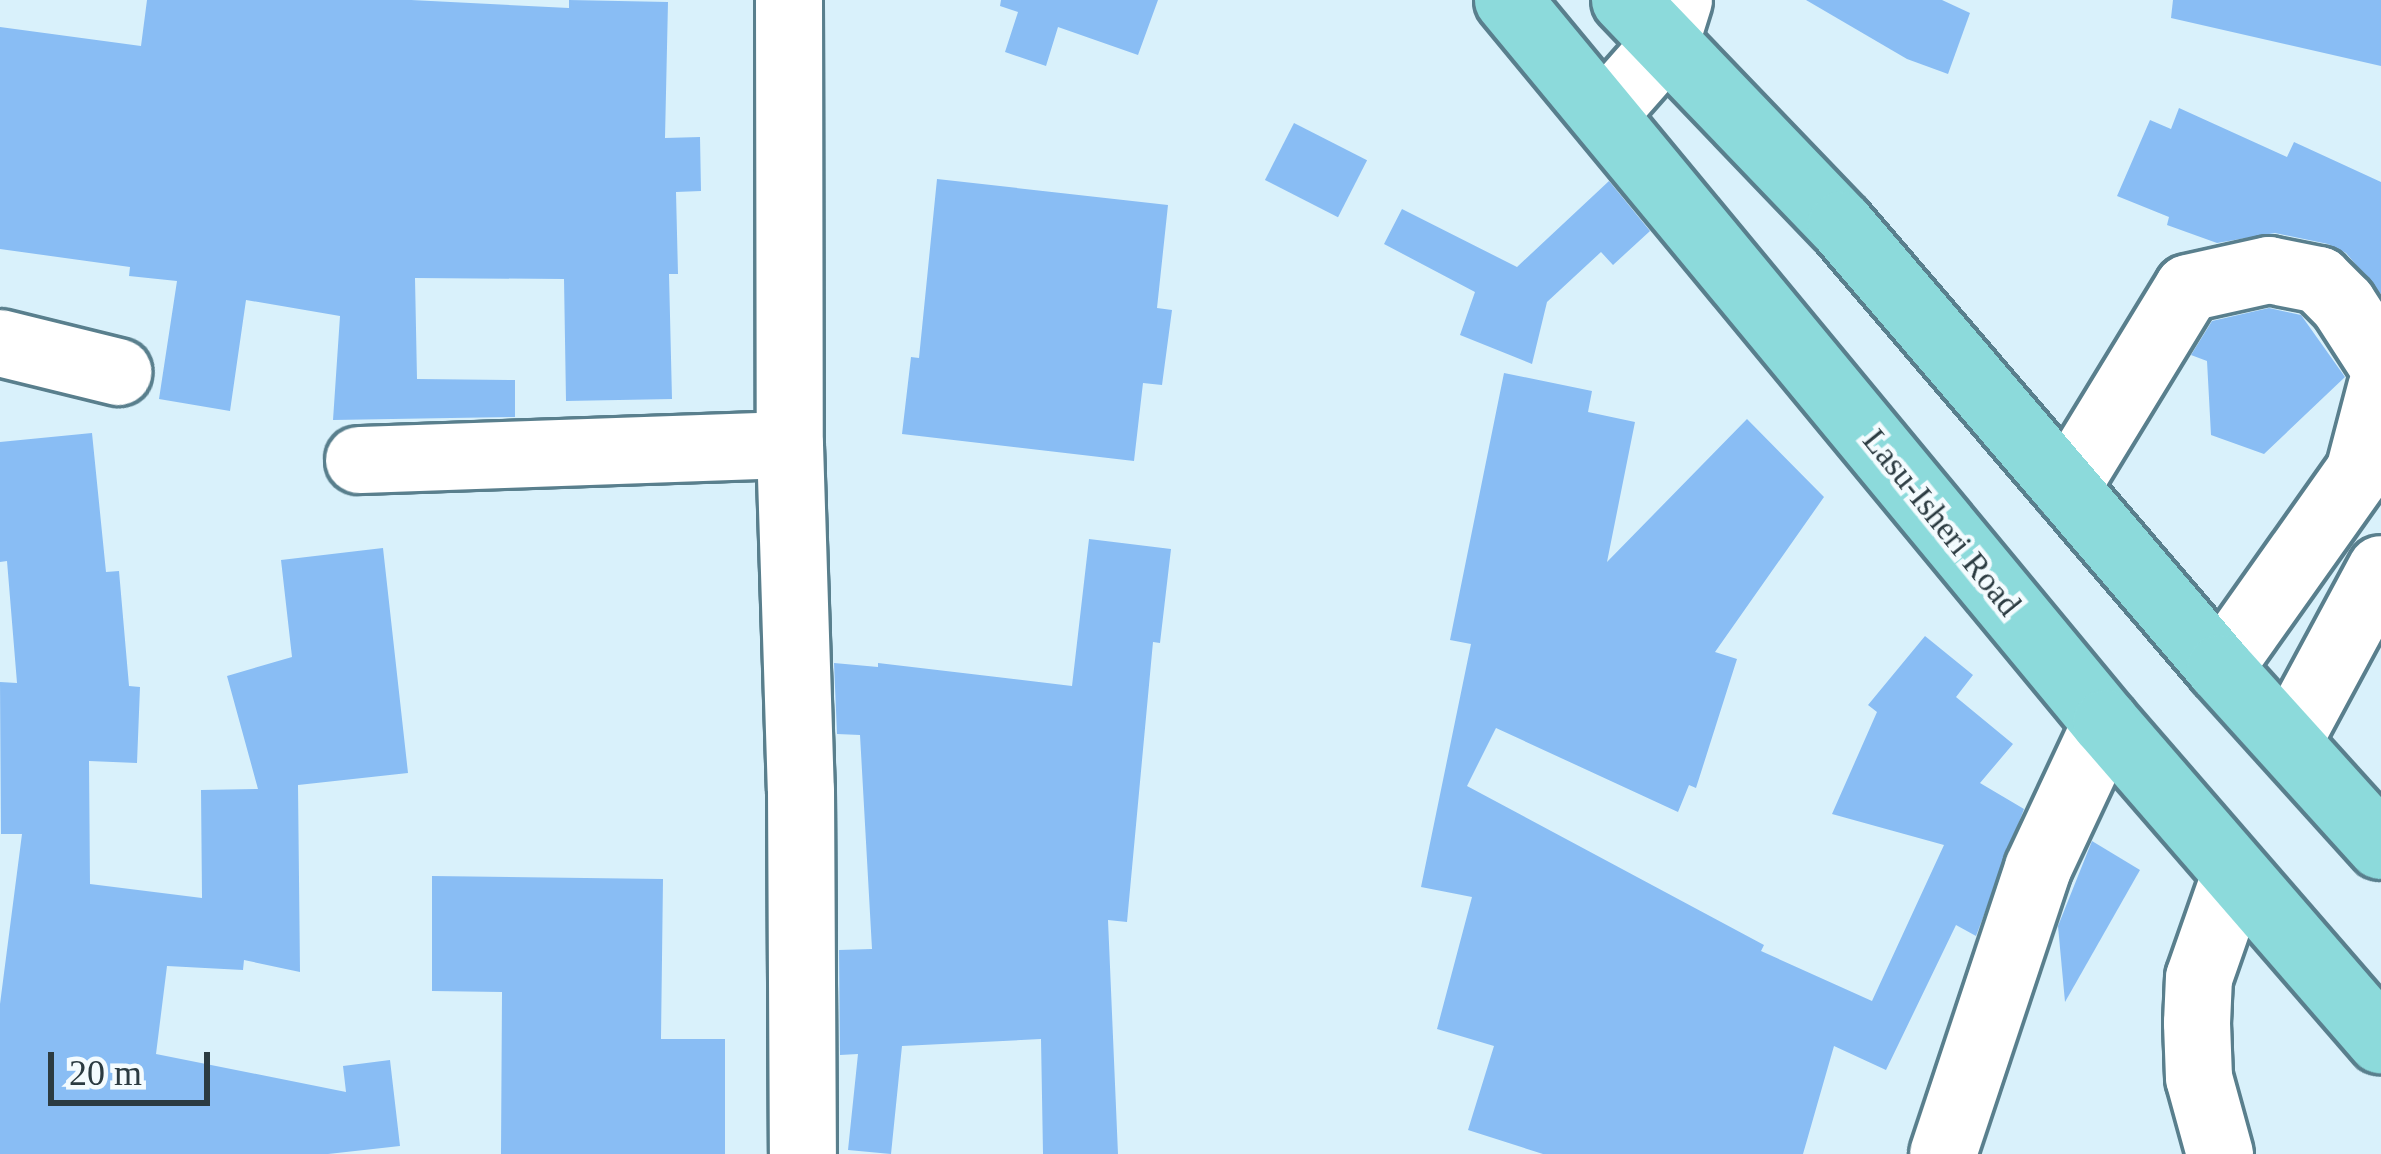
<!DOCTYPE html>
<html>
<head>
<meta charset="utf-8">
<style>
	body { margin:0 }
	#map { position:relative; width:2381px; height:1154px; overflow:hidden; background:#d9f1fb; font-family:"Times New Roman",serif }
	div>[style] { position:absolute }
	.building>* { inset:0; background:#89bdf4; transform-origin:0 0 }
	.roads { filter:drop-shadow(3px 0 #597f8d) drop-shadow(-3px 0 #597f8d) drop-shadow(0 3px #597f8d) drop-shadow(0 -3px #597f8d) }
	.minor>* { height:66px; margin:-33px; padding:0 33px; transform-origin:33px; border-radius:33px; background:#fff }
	.major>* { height:66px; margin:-33px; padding:0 33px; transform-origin:33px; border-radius:33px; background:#8cdadb }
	span { translate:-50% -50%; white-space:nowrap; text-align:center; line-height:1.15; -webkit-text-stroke:9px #f3fbfe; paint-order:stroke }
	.street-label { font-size:33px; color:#2b3b41 }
	.scale { position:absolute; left:48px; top:1052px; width:162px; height:54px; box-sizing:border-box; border:6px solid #2b3b41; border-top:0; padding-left:15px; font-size:36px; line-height:42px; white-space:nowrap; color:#2b3b41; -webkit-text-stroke:9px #f3fbfe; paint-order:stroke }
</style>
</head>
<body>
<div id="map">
	<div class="building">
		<div style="clip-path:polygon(147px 0,411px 0,569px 8px,569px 0,668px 2px,665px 138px,700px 137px,701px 191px,676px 192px,678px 274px,669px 274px,672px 399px,566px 401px,564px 279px,415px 278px,417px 379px,515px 380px,515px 417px,333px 420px,340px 316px,246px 300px,230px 411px,159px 399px,177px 281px,129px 276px,130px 267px,0 249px,0 27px,141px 46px)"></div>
		<div style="clip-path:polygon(1001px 0,1158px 0,1138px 55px,1058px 27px,1046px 66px,1005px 52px,1018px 12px,1000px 6px)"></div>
		<div style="clip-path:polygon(1806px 0,1942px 0,1970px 13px,1948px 74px,1907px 59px)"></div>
		<div style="clip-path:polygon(2173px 0,2381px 0,2381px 66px,2171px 18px)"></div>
		<div style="clip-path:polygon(2179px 108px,2287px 157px,2294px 142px,2381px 182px,2381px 294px,2346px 253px,2328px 244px,2275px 233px,2217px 243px,2167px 225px,2169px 217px,2117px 196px,2150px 120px,2171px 129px)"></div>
		<div style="left:1294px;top:123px;width:82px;height:64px;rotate:27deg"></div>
		<div style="clip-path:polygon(937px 179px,1168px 205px,1157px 308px,1172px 310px,1162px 385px,1143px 383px,1134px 461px,902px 434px,911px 357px,919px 358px)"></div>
		<div style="clip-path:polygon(1609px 181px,1650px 231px,1613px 265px,1601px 252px,1547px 302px,1532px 364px,1460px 335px,1475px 292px,1384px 244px,1402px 209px,1517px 267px)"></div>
		<div style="clip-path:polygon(2269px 308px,2301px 315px,2345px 377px,2264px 454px,2211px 435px,2207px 361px,2191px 355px,2212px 321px)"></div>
		<div style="clip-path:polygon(1504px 373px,1592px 391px,1588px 412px,1635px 422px,1607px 562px,1747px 419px,1824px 497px,1715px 652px,1737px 659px,1696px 788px,1689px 785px,1678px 812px,1496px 728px,1467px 786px,1764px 945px,1761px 951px,1872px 1001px,1944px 845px,1832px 814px,1877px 712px,1868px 705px,1925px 636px,1973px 675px,1956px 697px,2013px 744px,1980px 783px,2024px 809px,1976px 936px,1956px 925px,1886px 1070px,1834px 1046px,1803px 1154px,1543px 1154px,1468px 1130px,1494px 1046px,1437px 1029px,1472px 897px,1421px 887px,1471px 644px,1450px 640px)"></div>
		<div style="clip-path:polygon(92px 433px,106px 572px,119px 571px,129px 686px,140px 687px,137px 763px,89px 761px,90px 884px,202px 898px,201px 790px,258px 789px,227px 676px,292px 657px,281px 560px,383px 548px,408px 773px,298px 785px,300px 972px,244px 960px,243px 970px,167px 966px,156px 1054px,346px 1092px,343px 1066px,390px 1060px,400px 1146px,328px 1154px,0 1154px,0 1004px,22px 834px,1px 834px,0 682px,17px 683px,7px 561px,0 562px,0 442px)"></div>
		<div style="clip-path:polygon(1089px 539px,1171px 549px,1160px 643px,1153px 642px,1127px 922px,1108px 920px,1118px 1154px,1043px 1154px,1041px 1039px,902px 1046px,891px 1154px,848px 1150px,858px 1054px,840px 1055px,839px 950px,872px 949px,860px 735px,837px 734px,834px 663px,878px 667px,878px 663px,1072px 686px)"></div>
		<div style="clip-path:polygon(2092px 841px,2140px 870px,2065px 1002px,2058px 926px)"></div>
		<div style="clip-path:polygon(432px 876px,663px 879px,661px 1039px,725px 1039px,725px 1154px,501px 1154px,502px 992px,432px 991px)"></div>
	</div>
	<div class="roads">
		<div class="minor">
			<div style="left:789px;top:0;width:445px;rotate:89.9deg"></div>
			<div style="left:790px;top:445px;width:345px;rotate:88.2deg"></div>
			<div style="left:801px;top:790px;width:364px;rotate:89.7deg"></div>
			<div style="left:1605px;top:113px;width:91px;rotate:-48.6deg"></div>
			<div style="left:1665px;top:45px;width:47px;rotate:-72.7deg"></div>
			<div style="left:0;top:343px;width:122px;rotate:13.8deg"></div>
			<div style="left:359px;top:460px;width:431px;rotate:-2deg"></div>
			<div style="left:2066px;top:488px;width:234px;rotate:-58.6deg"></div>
			<div style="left:2188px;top:288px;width:83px;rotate:-12.5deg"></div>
			<div style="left:2269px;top:270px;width:51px;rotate:11.3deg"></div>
			<div style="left:2319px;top:280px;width:34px;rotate:45deg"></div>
			<div style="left:2343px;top:304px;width:70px;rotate:57.2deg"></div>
			<div style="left:2220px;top:668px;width:240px;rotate:-54.7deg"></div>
			<div style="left:2359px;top:472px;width:87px;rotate:-75.3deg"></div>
			<div style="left:2289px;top:740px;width:194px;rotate:-61.7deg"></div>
			<div style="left:1943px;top:1154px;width:301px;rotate:-71.6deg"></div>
			<div style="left:2038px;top:868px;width:160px;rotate:-64.9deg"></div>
			<div style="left:2220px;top:1154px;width:79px;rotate:-105.4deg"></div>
			<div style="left:2199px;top:1078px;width:55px;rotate:-92.1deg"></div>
			<div style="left:2197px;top:1023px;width:45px;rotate:-87.5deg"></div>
			<div style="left:2199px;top:978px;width:109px;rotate:-70.7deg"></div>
		</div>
		<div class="major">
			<div style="left:1508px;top:0;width:938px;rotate:50.41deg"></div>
			<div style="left:2106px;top:723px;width:420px;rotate:49.1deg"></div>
			<div style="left:1625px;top:0;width:312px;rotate:46.2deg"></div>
			<div style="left:1841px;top:225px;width:583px;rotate:49.45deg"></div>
			<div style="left:2220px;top:668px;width:240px;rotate:47.9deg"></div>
		</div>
	</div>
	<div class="street-label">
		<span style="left:1941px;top:523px;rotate:51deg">Lasu-Isheri Road</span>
	</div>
	<div class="scale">20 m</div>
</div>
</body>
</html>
